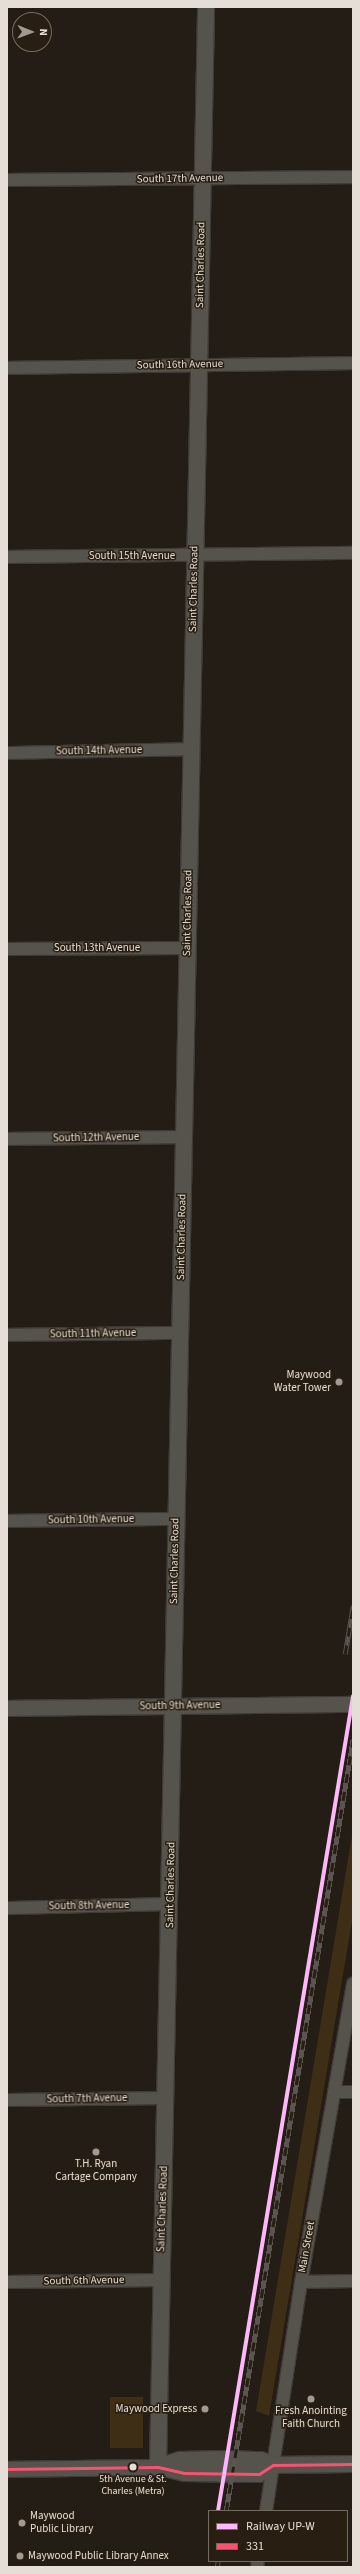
<!DOCTYPE html>
<html>
<head>
<meta charset="utf-8">
<style>
	body { margin:0 }
	#map { position:relative; width:360px; height:2574px; overflow:hidden; background:#231d16; font-family:"Source Sans 3",sans-serif }
	div>[style] { position:absolute }
	.green>* { inset:0; background:#3f2e16; transform-origin:0 0 }
	.roads { filter:drop-shadow(1px 0 #3f3a35) drop-shadow(-1px 0 #3f3a35) drop-shadow(0 1px #3f3a35) drop-shadow(0 -1px #3f3a35) }
	.minor>* { height:12px; margin:-6px; padding:0 6px; transform-origin:6px; border-radius:6px; background:#56524c }
	.tertiary>* { height:15px; margin:-7.5px; padding:0 7.5px; transform-origin:7.5px; border-radius:7.5px; background:#56524c }
	.secondary>* { height:16px; margin:-8px; padding:0 8px; transform-origin:8px; border-radius:8px; background:#56524c }
	.rail>* { height:4.5px; margin-top:-2.25px; transform-origin:0; background:repeating-linear-gradient(90deg,#281e11 0 9px,#5a5551 0 18px); box-sizing:border-box; border-block:1px solid #5a5551 }
	.bus-1>* { height:3px; margin:-1.5px; padding:0 1.5px; transform-origin:1.5px; border-radius:1.5px; background:#f65372 }
	.rail-1>* { height:4px; margin:-2px; padding:0 2px; transform-origin:2px; border-radius:2px; background:#feb8fa }
	.dots>* { width:11px; height:11px; translate:-50% -50%; box-sizing:border-box; border:2px solid #281e11; border-radius:50% }
	span { translate:-50% -50%; white-space:nowrap; text-align:center; line-height:1.15; -webkit-text-stroke:3px #281e11; paint-order:stroke }
	.bus-label { font-size:10px; color:#e5ded6 }
	.street-label { font-size:11px; color:#e5ded6 }
	.poi-label { font-size:11px; color:#e5ded6 }
	.right { translate:-100% -50%; text-align:right }
	.left { translate:0 -50%; text-align:left }
	.frame { position:absolute; inset:0; border:8px solid #e5ded6; pointer-events:none }
	.legend { position:absolute; left:208px; top:2510px; width:140px; height:52px; box-sizing:border-box; background:#281e11; border:1px solid #746b60; margin:0; padding:5px 7px; list-style:none; font-size:12px; color:#e5ded6 }
	.legend li { display:flex; align-items:center; gap:8px; height:20px }
	.legend b { width:20px; border:1px solid #746b60 }
	.north { position:absolute; left:12px; top:12px; width:40px; height:40px; box-sizing:border-box; background:#281e11; border:1px solid #746b60; border-radius:50%; rotate:91deg; font-size:11px; font-weight:700; line-height:16px; text-align:center; color:#e5ded6 }
	.north::after { content:''; display:block; margin:auto; width:14px; height:18px; background:#a19a93; clip-path:polygon(50% 0,100% 100%,50% 72%,0 100%) }
</style>
</head>
<body>
<div id="map">
	<div class="green">
		<div style="clip-path:polygon(353px 1829px,353px 1915px,269px 2416px,256px 2411px)"></div>
		<div style="left:143px;top:2397px;width:51px;height:33px;rotate:90deg"></div>
	</div>
	<div class="roads">
		<div class="minor">
			<div style="left:7px;top:180px;width:346px;rotate:-0.5deg"></div>
			<div style="left:7px;top:368px;width:346px;rotate:-0.8deg"></div>
			<div style="left:7px;top:557px;width:346px;rotate:-0.7deg"></div>
			<div style="left:7px;top:753px;width:184px;rotate:-1.2deg"></div>
			<div style="left:7px;top:949px;width:180px;rotate:-0.3deg"></div>
			<div style="left:7px;top:1139px;width:177px;rotate:-0.6deg"></div>
			<div style="left:7px;top:1335px;width:173px;rotate:-0.7deg"></div>
			<div style="left:7px;top:1521px;width:169px;rotate:-0.7deg"></div>
			<div style="left:7px;top:1908px;width:164px;rotate:-1.4deg"></div>
			<div style="left:334px;top:2092px;width:19px"></div>
			<div style="left:7px;top:2100px;width:159px;rotate:-0.7deg"></div>
			<div style="left:7px;top:2282px;width:154px;rotate:-0.7deg"></div>
			<div style="left:301px;top:2282px;width:52px;rotate:-1.1deg"></div>
			<div style="left:266px;top:2511px;width:232px;rotate:-81.3deg"></div>
			<div style="left:301px;top:2282px;width:303px;rotate:-80.1deg"></div>
			<div style="left:257px;top:2567px;width:6px;rotate:-81deg"></div>
		</div>
		<div class="tertiary">
			<div style="left:7px;top:1708px;width:346px;rotate:-0.7deg"></div>
			<div style="left:7px;top:2469px;width:151px;rotate:-0.8deg"></div>
		</div>
		<div class="secondary">
			<div style="left:158px;top:2467px;width:2460px;rotate:-88.88deg"></div>
			<div style="left:158px;top:2467px;width:23px;rotate:-18deg"></div>
			<div style="left:180px;top:2460px;width:47px;rotate:-1.2deg"></div>
			<div style="left:227px;top:2459px;width:34px;rotate:2deg"></div>
			<div style="left:261px;top:2460px;width:13px;rotate:23deg"></div>
			<div style="left:273px;top:2465px;width:80px;rotate:-0.7deg"></div>
			<div style="left:160px;top:2467px;width:25px;rotate:14deg"></div>
			<div style="left:184px;top:2473px;width:75px;rotate:0.8deg"></div>
			<div style="left:259px;top:2474px;width:17px;rotate:-33deg"></div>
		</div>
	</div>
	<div class="rail">
		<div style="left:345px;top:1654px;width:49px;rotate:-80.5deg"></div>
		<div style="left:226px;top:2511px;width:782px;rotate:-80.66deg"></div>
		<div style="left:217px;top:2567px;width:6px;rotate:-81deg"></div>
	</div>
	<div class="bus-1">
		<div style="left:7px;top:2469px;width:151px;rotate:-0.8deg"></div>
		<div style="left:158px;top:2467px;width:27px;rotate:13deg"></div>
		<div style="left:184px;top:2473px;width:75px;rotate:0.8deg"></div>
		<div style="left:259px;top:2474px;width:17px;rotate:-33deg"></div>
		<div style="left:273px;top:2465px;width:80px;rotate:-0.7deg"></div>
	</div>
	<div class="rail-1">
		<div style="left:218px;top:2511px;width:826px;rotate:-80.59deg"></div>
	</div>
	<div class="dots">
		<div style="left:339px;top:1382px;background:#a19a93"></div>
		<div style="left:96px;top:2152px;background:#a19a93"></div>
		<div style="left:311px;top:2399px;background:#a19a93"></div>
		<div style="left:205px;top:2409px;background:#a19a93"></div>
		<div style="left:133px;top:2467px;background:#e5ded6"></div>
		<div style="left:22px;top:2523px;background:#a19a93"></div>
		<div style="left:20px;top:2556px;background:#a19a93"></div>
	</div>
	<div class="bus-label">
		<span style="left:133px;top:2485px">5th Avenue &amp; St.<br>Charles (Metra)</span>
	</div>
	<div class="street-label">
		<span style="left:180px;top:179px;rotate:-1deg">South 17th Avenue</span>
		<span style="left:201px;top:265px;rotate:-89deg">Saint Charles Road</span>
		<span style="left:180px;top:365px;rotate:-1deg">South 16th Avenue</span>
		<span style="left:132px;top:556px">South 15th Avenue</span>
		<span style="left:194px;top:589px;rotate:-89deg">Saint Charles Road</span>
		<span style="left:99px;top:751px;rotate:-1deg">South 14th Avenue</span>
		<span style="left:188px;top:913px;rotate:-89deg">Saint Charles Road</span>
		<span style="left:97px;top:948px">South 13th Avenue</span>
		<span style="left:96px;top:1138px;rotate:-1deg">South 12th Avenue</span>
		<span style="left:182px;top:1237px;rotate:-89deg">Saint Charles Road</span>
		<span style="left:93px;top:1334px;rotate:-1deg">South 11th Avenue</span>
		<span style="left:91px;top:1520px;rotate:-1deg">South 10th Avenue</span>
		<span style="left:175px;top:1561px;rotate:-89deg">Saint Charles Road</span>
		<span style="left:180px;top:1706px;rotate:-1deg">South 9th Avenue</span>
		<span style="left:171px;top:1885px;rotate:-89deg">Saint Charles Road</span>
		<span style="left:89px;top:1906px;rotate:-1deg">South 8th Avenue</span>
		<span style="left:87px;top:2099px;rotate:-1deg">South 7th Avenue</span>
		<span style="left:163px;top:2209px;rotate:-88deg">Saint Charles Road</span>
		<span style="left:307px;top:2247px;rotate:-80deg">Main Street</span>
		<span style="left:84px;top:2281px;rotate:-1deg">South 6th Avenue</span>
	</div>
	<div class="poi-label">
		<span class="right" style="left:331px;top:1382px">Maywood<br>Water Tower</span>
		<span style="left:96px;top:2171px">T.H. Ryan<br>Cartage Company</span>
		<span class="right" style="left:197px;top:2409px">Maywood Express</span>
		<span style="left:311px;top:2418px">Fresh Anointing<br>Faith Church</span>
		<span class="left" style="left:30px;top:2523px">Maywood<br>Public Library</span>
		<span class="left" style="left:28px;top:2556px">Maywood Public Library Annex</span>
	</div>
	<div class="frame"></div>
	<ul class="legend">
	<li><b style="height:5px;background:#feb8fa"></b>Railway UP-W</li>
	<li><b style="height:5px;background:#f65372"></b>331</li>
	</ul>
	<div class="north">N</div>
</div>
</body>
</html>
